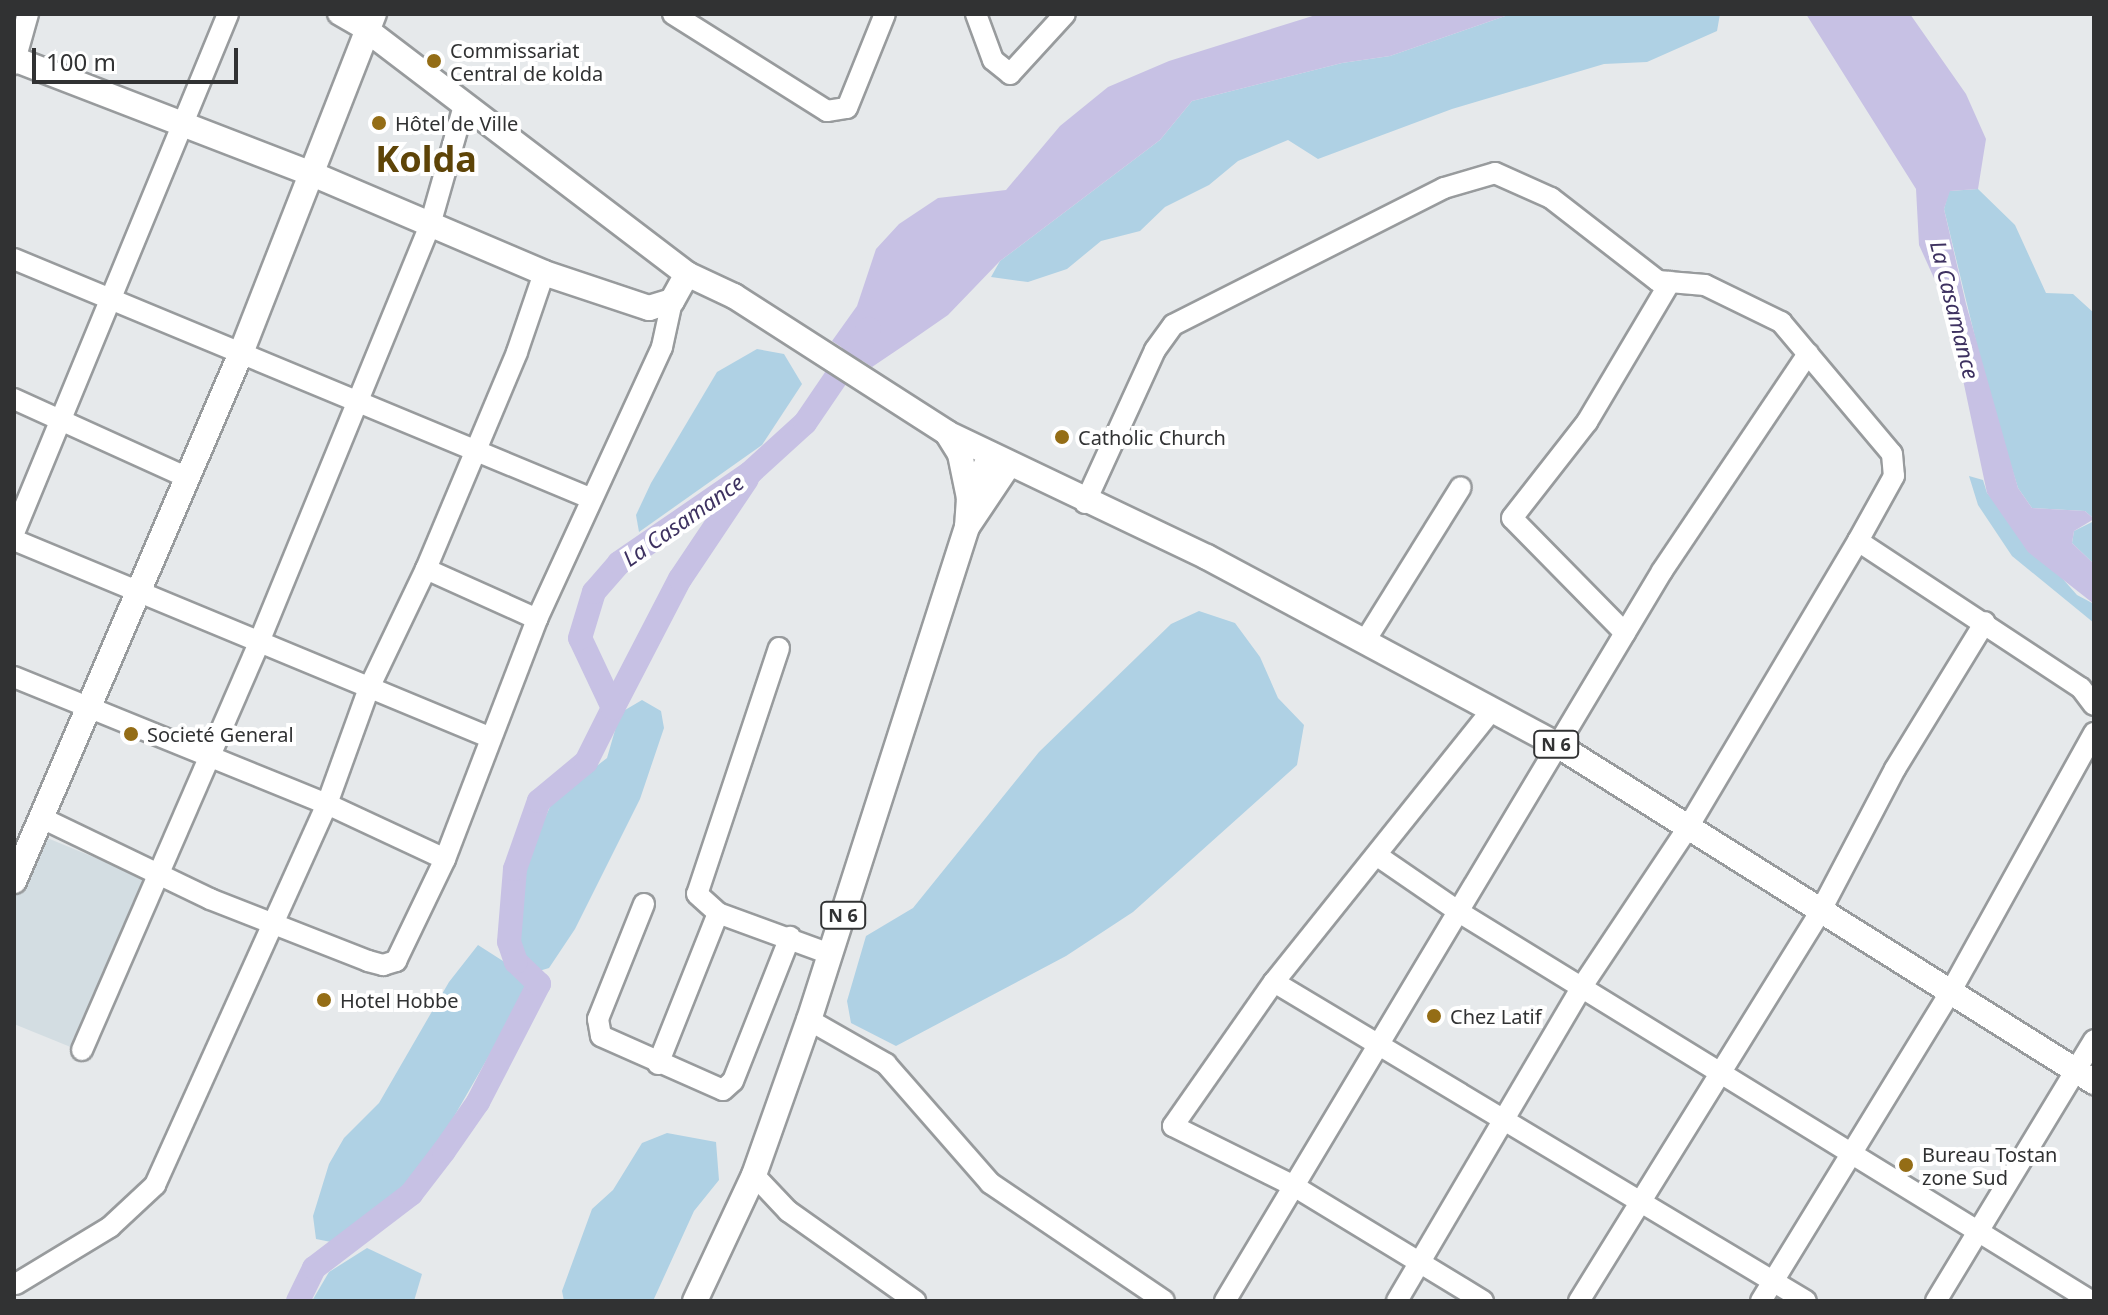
<!DOCTYPE html>
<html>
<head>
<meta charset="utf-8">
<style>
	body { margin:0 }
	#map { position:relative; width:2108px; height:1315px; overflow:hidden; background:#e6e9eb; font-family:"Noto Sans",sans-serif }
	div>[style] { position:absolute }
	.built>* { inset:0; background:#d3dde2 }
	.green>* { inset:0; background:#afd1e4 }
	.water>* { inset:0; background:#c7c1e4 }
	.river>* { height:24px; margin:-12px; padding:0 12px; transform-origin:12px; border-radius:12px; background:#c7c1e4 }
	.roads { filter:drop-shadow(2px 0 #989b9d) drop-shadow(-2px 0 #989b9d) drop-shadow(0 2px #989b9d) drop-shadow(0 -2px #989b9d) }
	.minor>* { height:20px; margin:-10px; padding:0 10px; transform-origin:10px; border-radius:10px; background:#fff }
	.major>* { height:24px; margin:-12px; padding:0 12px; transform-origin:12px; border-radius:12px; background:#fff }
	.dots>* { width:22px; height:22px; translate:-50% -50%; box-sizing:border-box; border:4px solid #fff; border-radius:50% }
	span { translate:-50% -50%; white-space:nowrap; text-align:center; line-height:1.15; -webkit-text-stroke:8px #fff; paint-order:stroke }
	.shield-label span { padding:2px 6px; background:#fff; border:2px solid; border-radius:6px; -webkit-text-stroke-width:0 }
	.shield-label { font-size:18px; color:#313233; font-weight:700 }
	.poi-label { font-size:20px; color:#313233 }
	.left { translate:0 -50%; text-align:left }
	.water-label { font-size:22px; color:#3d3160; font-style:italic }
	.town-label { font-size:36px; color:#5e4407; font-weight:700 }
	.frame { position:absolute; inset:0; border:16px solid #313233; pointer-events:none }
	.scale { position:absolute; left:32px; top:48px; width:206px; height:36px; box-sizing:border-box; border:4px solid #313233; border-top:0; padding-left:10px; font-size:24px; line-height:28px; white-space:nowrap; color:#313233; -webkit-text-stroke:6px #fff; paint-order:stroke }
</style>
</head>
<body>
<div id="map">
	<div class="built">
		<div style="clip-path:polygon(40px 835px,149px 880px,78px 1050px,14px 1024px,14px 898px)"></div>
	</div>
	<div class="green">
		<div style="clip-path:polygon(1511px 14px,1720px 14px,1717px 31px,1647px 62px,1604px 64px,1452px 109px,1318px 159px,1288px 140px,1238px 161px,1209px 185px,1165px 207px,1140px 231px,1101px 241px,1067px 269px,1028px 282px,991px 277px,1000px 261px,1160px 140px,1192px 101px,1342px 63px,1390px 56px)"></div>
		<div style="clip-path:polygon(1978px 189px,2015px 225px,2046px 293px,2073px 294px,2094px 313px,2094px 519px,2085px 511px,2032px 508px,2018px 488px,1988px 391px,1944px 209px,1949px 191px)"></div>
		<div style="clip-path:polygon(757px 349px,784px 354px,802px 384px,762px 445px,639px 532px,636px 515px,651px 483px,717px 372px)"></div>
		<div style="clip-path:polygon(1969px 476px,1983px 480px,1987px 493px,2077px 595px,2094px 604px,2094px 623px,2012px 556px,1978px 505px)"></div>
		<div style="clip-path:polygon(2094px 521px,2094px 564px,2072px 543px,2074px 531px)"></div>
		<div style="clip-path:polygon(1199px 611px,1235px 623px,1260px 657px,1278px 698px,1304px 725px,1297px 765px,1133px 912px,1066px 956px,896px 1046px,851px 1023px,847px 1001px,866px 936px,913px 908px,1039px 752px,1171px 624px)"></div>
		<div style="clip-path:polygon(642px 700px,661px 711px,664px 728px,640px 799px,575px 929px,549px 968px,529px 974px,521px 953px,520px 874px,553px 800px,607px 758px,620px 713px)"></div>
		<div style="clip-path:polygon(478px 945px,520px 972px,528px 988px,425px 1167px,403px 1191px,331px 1242px,316px 1239px,313px 1216px,329px 1164px,344px 1138px,379px 1103px,449px 982px)"></div>
		<div style="clip-path:polygon(667px 1133px,716px 1142px,719px 1180px,694px 1211px,653px 1301px,564px 1301px,562px 1291px,592px 1209px,613px 1190px,642px 1143px)"></div>
		<div style="clip-path:polygon(367px 1248px,422px 1274px,414px 1301px,312px 1301px,329px 1272px)"></div>
	</div>
	<div class="water">
		<div style="clip-path:polygon(1319px 14px,1511px 14px,1390px 56px,1342px 63px,1192px 101px,1160px 140px,1000px 261px,948px 315px,909px 342px,872px 367px,832px 341px,857px 306px,876px 249px,899px 224px,938px 198px,1006px 190px,1060px 126px,1108px 87px,1169px 61px)"></div>
		<div style="clip-path:polygon(1806px 14px,1910px 14px,1966px 94px,1986px 139px,1978px 189px,1950px 191px,1944px 209px,1966px 304px,2018px 488px,2032px 508px,2085px 511px,2094px 519px,2074px 531px,2072px 543px,2094px 564px,2094px 604px,2028px 552px,1987px 493px,1948px 309px,1919px 245px,1916px 189px)"></div>
	</div>
	<div class="river">
		<div style="left:613px;top:708px;width:145px;rotate:-62.6deg"></div>
		<div style="left:680px;top:579px;width:120px;rotate:-56.2deg"></div>
		<div style="left:298px;top:1301px;width:37px;rotate:-64deg"></div>
		<div style="left:314px;top:1268px;width:122px;rotate:-37.3deg"></div>
		<div style="left:411px;top:1194px;width:54px;rotate:-52.5deg"></div>
		<div style="left:444px;top:1151px;width:60px;rotate:-55.2deg"></div>
		<div style="left:478px;top:1102px;width:133px;rotate:-62.7deg"></div>
		<div style="left:539px;top:984px;width:32px;rotate:-136deg"></div>
		<div style="left:516px;top:962px;width:21px;rotate:-109deg"></div>
		<div style="left:509px;top:942px;width:73px;rotate:-85.3deg"></div>
		<div style="left:515px;top:869px;width:72px;rotate:-70.6deg"></div>
		<div style="left:539px;top:801px;width:61px;rotate:-39.7deg"></div>
		<div style="left:586px;top:762px;width:60px;rotate:-63.4deg"></div>
		<div style="left:613px;top:708px;width:77px;rotate:-115.2deg"></div>
		<div style="left:580px;top:638px;width:48px;rotate:-73.1deg"></div>
		<div style="left:594px;top:592px;width:38px;rotate:-49deg"></div>
		<div style="left:619px;top:563px;width:159px;rotate:-34.5deg"></div>
		<div style="left:750px;top:473px;width:74px;rotate:-42.3deg"></div>
		<div style="left:805px;top:423px;width:114px;rotate:-55.8deg"></div>
	</div>
	<div class="roads">
		<div class="minor">
			<div style="left:338px;top:14px;width:34px;rotate:30deg"></div>
			<div style="left:673px;top:14px;width:182px;rotate:32.2deg"></div>
			<div style="left:827px;top:111px;width:20px;rotate:-9deg"></div>
			<div style="left:847px;top:108px;width:101px;rotate:-68deg"></div>
			<div style="left:976px;top:14px;width:49px;rotate:69.7deg"></div>
			<div style="left:993px;top:60px;width:22px;rotate:39deg"></div>
			<div style="left:1010px;top:74px;width:81px;rotate:-47.5deg"></div>
			<div style="left:14px;top:64px;width:52px;rotate:-74.4deg"></div>
			<div style="left:14px;top:259px;width:624px;rotate:22.54deg"></div>
			<div style="left:14px;top:399px;width:187px;rotate:24.4deg"></div>
			<div style="left:1085px;top:503px;width:168px;rotate:-65.4deg"></div>
			<div style="left:1155px;top:350px;width:31px;rotate:-54deg"></div>
			<div style="left:1173px;top:325px;width:304px;rotate:-26.8deg"></div>
			<div style="left:1444px;top:188px;width:53px;rotate:-16.4deg"></div>
			<div style="left:1495px;top:173px;width:61px;rotate:24.1deg"></div>
			<div style="left:1551px;top:198px;width:135px;rotate:37.8deg"></div>
			<div style="left:1658px;top:281px;width:47px;rotate:4.9deg"></div>
			<div style="left:1705px;top:285px;width:85px;rotate:26deg"></div>
			<div style="left:1781px;top:322px;width:172px;rotate:49.9deg"></div>
			<div style="left:1892px;top:454px;width:22px;rotate:85deg"></div>
			<div style="left:1894px;top:476px;width:74px;rotate:119deg"></div>
			<div style="left:1858px;top:541px;width:331px;rotate:120.7deg"></div>
			<div style="left:1689px;top:826px;width:191px;rotate:123.7deg"></div>
			<div style="left:1583px;top:985px;width:367px;rotate:120.5deg"></div>
			<div style="left:14px;top:533px;width:561px;rotate:-67.59deg"></div>
			<div style="left:14px;top:540px;width:514px;rotate:22.53deg"></div>
			<div style="left:1858px;top:541px;width:267px;rotate:33.4deg"></div>
			<div style="left:2081px;top:688px;width:21px;rotate:53deg"></div>
			<div style="left:426px;top:569px;width:122px;rotate:24.2deg"></div>
			<div style="left:1625px;top:633px;width:161px;rotate:-134.5deg"></div>
			<div style="left:1512px;top:518px;width:122px;rotate:-52deg"></div>
			<div style="left:1587px;top:422px;width:163px;rotate:-59.3deg"></div>
			<div style="left:1365px;top:641px;width:181px;rotate:-58.1deg"></div>
			<div style="left:779px;top:648px;width:259px;rotate:108.4deg"></div>
			<div style="left:697px;top:894px;width:28px;rotate:42deg"></div>
			<div style="left:718px;top:913px;width:119px;rotate:20.1deg"></div>
			<div style="left:14px;top:677px;width:338px;rotate:22.1deg"></div>
			<div style="left:327px;top:804px;width:130px;rotate:25deg"></div>
			<div style="left:42px;top:818px;width:187px;rotate:25.7deg"></div>
			<div style="left:210px;top:899px;width:170px;rotate:21.4deg"></div>
			<div style="left:368px;top:961px;width:16px;rotate:15deg"></div>
			<div style="left:383px;top:965px;width:14px;rotate:-17deg"></div>
			<div style="left:396px;top:961px;width:113px;rotate:-64.3deg"></div>
			<div style="left:445px;top:859px;width:257px;rotate:-69deg"></div>
			<div style="left:537px;top:619px;width:299px;rotate:-65.3deg"></div>
			<div style="left:662px;top:347px;width:47px;rotate:-77.7deg"></div>
			<div style="left:1379px;top:857px;width:97px;rotate:34.5deg"></div>
			<div style="left:1459px;top:912px;width:742px;rotate:31.61deg"></div>
			<div style="left:644px;top:904px;width:124px;rotate:111.8deg"></div>
			<div style="left:598px;top:1019px;width:17px;rotate:80deg"></div>
			<div style="left:601px;top:1036px;width:133px;rotate:23.9deg"></div>
			<div style="left:723px;top:1090px;width:13px;rotate:-42deg"></div>
			<div style="left:733px;top:1081px;width:155px;rotate:-68.4deg"></div>
			<div style="left:1274px;top:982px;width:620px;rotate:30.95deg"></div>
			<div style="left:809px;top:1020px;width:89px;rotate:29.7deg"></div>
			<div style="left:886px;top:1064px;width:158px;rotate:48.8deg"></div>
			<div style="left:990px;top:1183px;width:210px;rotate:34.1deg"></div>
			<div style="left:82px;top:1050px;width:445px;rotate:-66.5deg"></div>
			<div style="left:259px;top:642px;width:451px;rotate:-67.7deg"></div>
			<div style="left:430px;top:225px;width:124px;rotate:-74.1deg"></div>
			<div style="left:658px;top:1064px;width:162px;rotate:-68.3deg"></div>
			<div style="left:754px;top:1175px;width:50px;rotate:46.6deg"></div>
			<div style="left:788px;top:1211px;width:156px;rotate:35.3deg"></div>
			<div style="left:16px;top:1284px;width:110px;rotate:-31.2deg"></div>
			<div style="left:110px;top:1227px;width:62px;rotate:-43deg"></div>
			<div style="left:155px;top:1185px;width:418px;rotate:-65.7deg"></div>
			<div style="left:327px;top:804px;width:123px;rotate:-70.1deg"></div>
			<div style="left:369px;top:688px;width:132px;rotate:-64.4deg"></div>
			<div style="left:426px;top:569px;width:235px;rotate:-67.2deg"></div>
			<div style="left:517px;top:352px;width:83px;rotate:-71.1deg"></div>
			<div style="left:1225px;top:1301px;width:851px;rotate:-59.09deg"></div>
			<div style="left:1662px;top:571px;width:262px;rotate:-56.1deg"></div>
			<div style="left:1483px;top:1301px;width:221px;rotate:-148.7deg"></div>
			<div style="left:1294px;top:1186px;width:135px;rotate:-153.6deg"></div>
			<div style="left:1173px;top:1126px;width:176px;rotate:-55deg"></div>
			<div style="left:1274px;top:982px;width:349px;rotate:-51.3deg"></div>
			<div style="left:1579px;top:1301px;width:460px;rotate:-58.2deg"></div>
			<div style="left:1821px;top:910px;width:159px;rotate:-62.3deg"></div>
			<div style="left:1895px;top:769px;width:172px;rotate:-58.5deg"></div>
			<div style="left:1761px;top:1301px;width:364px;rotate:-58.5deg"></div>
			<div style="left:1951px;top:991px;width:295px;rotate:-61deg"></div>
			<div style="left:1936px;top:1301px;width:305px;rotate:-58.8deg"></div>
		</div>
		<div class="major">
			<div style="left:368px;top:31px;width:401px;rotate:37.3deg"></div>
			<div style="left:687px;top:274px;width:52px;rotate:25.1deg"></div>
			<div style="left:734px;top:296px;width:253px;rotate:32.7deg"></div>
			<div style="left:947px;top:433px;width:288px;rotate:25.5deg"></div>
			<div style="left:1207px;top:557px;width:400px;rotate:28.2deg"></div>
			<div style="left:1559px;top:746px;width:632px;rotate:32.13deg"></div>
			<div style="left:14px;top:59px;width:317px;rotate:21.1deg"></div>
			<div style="left:310px;top:173px;width:254px;rotate:23.1deg"></div>
			<div style="left:544px;top:273px;width:111px;rotate:18.4deg"></div>
			<div style="left:649px;top:308px;width:24px;rotate:-17deg"></div>
			<div style="left:672px;top:301px;width:31px;rotate:-61deg"></div>
			<div style="left:947px;top:433px;width:25px;rotate:58deg"></div>
			<div style="left:960px;top:454px;width:45px;rotate:78.4deg"></div>
			<div style="left:967px;top:527px;width:73px;rotate:-56.1deg"></div>
			<div style="left:14px;top:881px;width:575px;rotate:-66.74deg"></div>
			<div style="left:241px;top:353px;width:364px;rotate:-68.6deg"></div>
			<div style="left:695px;top:1301px;width:139px;rotate:-64.9deg"></div>
			<div style="left:754px;top:1175px;width:164px;rotate:-70.5deg"></div>
			<div style="left:809px;top:1020px;width:518px;rotate:-72.23deg"></div>
			<div style="left:967px;top:527px;width:29px;rotate:-86deg"></div>
			<div style="left:969px;top:498px;width:46px;rotate:-62.9deg"></div>
		</div>
	</div>
	<div class="dots">
		<div style="left:434px;top:61px;background:#946d16"></div>
		<div style="left:379px;top:123px;background:#946d16"></div>
		<div style="left:1062px;top:437px;background:#946d16"></div>
		<div style="left:131px;top:734px;background:#946d16"></div>
		<div style="left:324px;top:1000px;background:#946d16"></div>
		<div style="left:1434px;top:1016px;background:#946d16"></div>
		<div style="left:1906px;top:1165px;background:#946d16"></div>
	</div>
	<div class="shield-label">
		<span style="left:1556px;top:744px">N 6</span>
		<span style="left:843px;top:915px">N 6</span>
	</div>
	<div class="poi-label">
		<span class="left" style="left:450px;top:62px">Commissariat<br>Central de kolda</span>
		<span class="left" style="left:395px;top:123px">Hôtel de Ville</span>
		<span class="left" style="left:1078px;top:437px">Catholic Church</span>
		<span class="left" style="left:147px;top:734px">Societé General</span>
		<span class="left" style="left:340px;top:1000px">Hotel Hobbe</span>
		<span class="left" style="left:1450px;top:1016px">Chez Latif</span>
		<span class="left" style="left:1922px;top:1166px">Bureau Tostan<br>zone Sud</span>
	</div>
	<div class="water-label">
		<span style="left:1955px;top:310px;rotate:76deg">La Casamance</span>
		<span style="left:683px;top:520px;rotate:-35deg">La Casamance</span>
	</div>
	<div class="town-label">
		<span style="left:426px;top:159px">Kolda</span>
	</div>
	<div class="frame"></div>
	<div class="scale">100 m</div>
</div>
</body>
</html>
